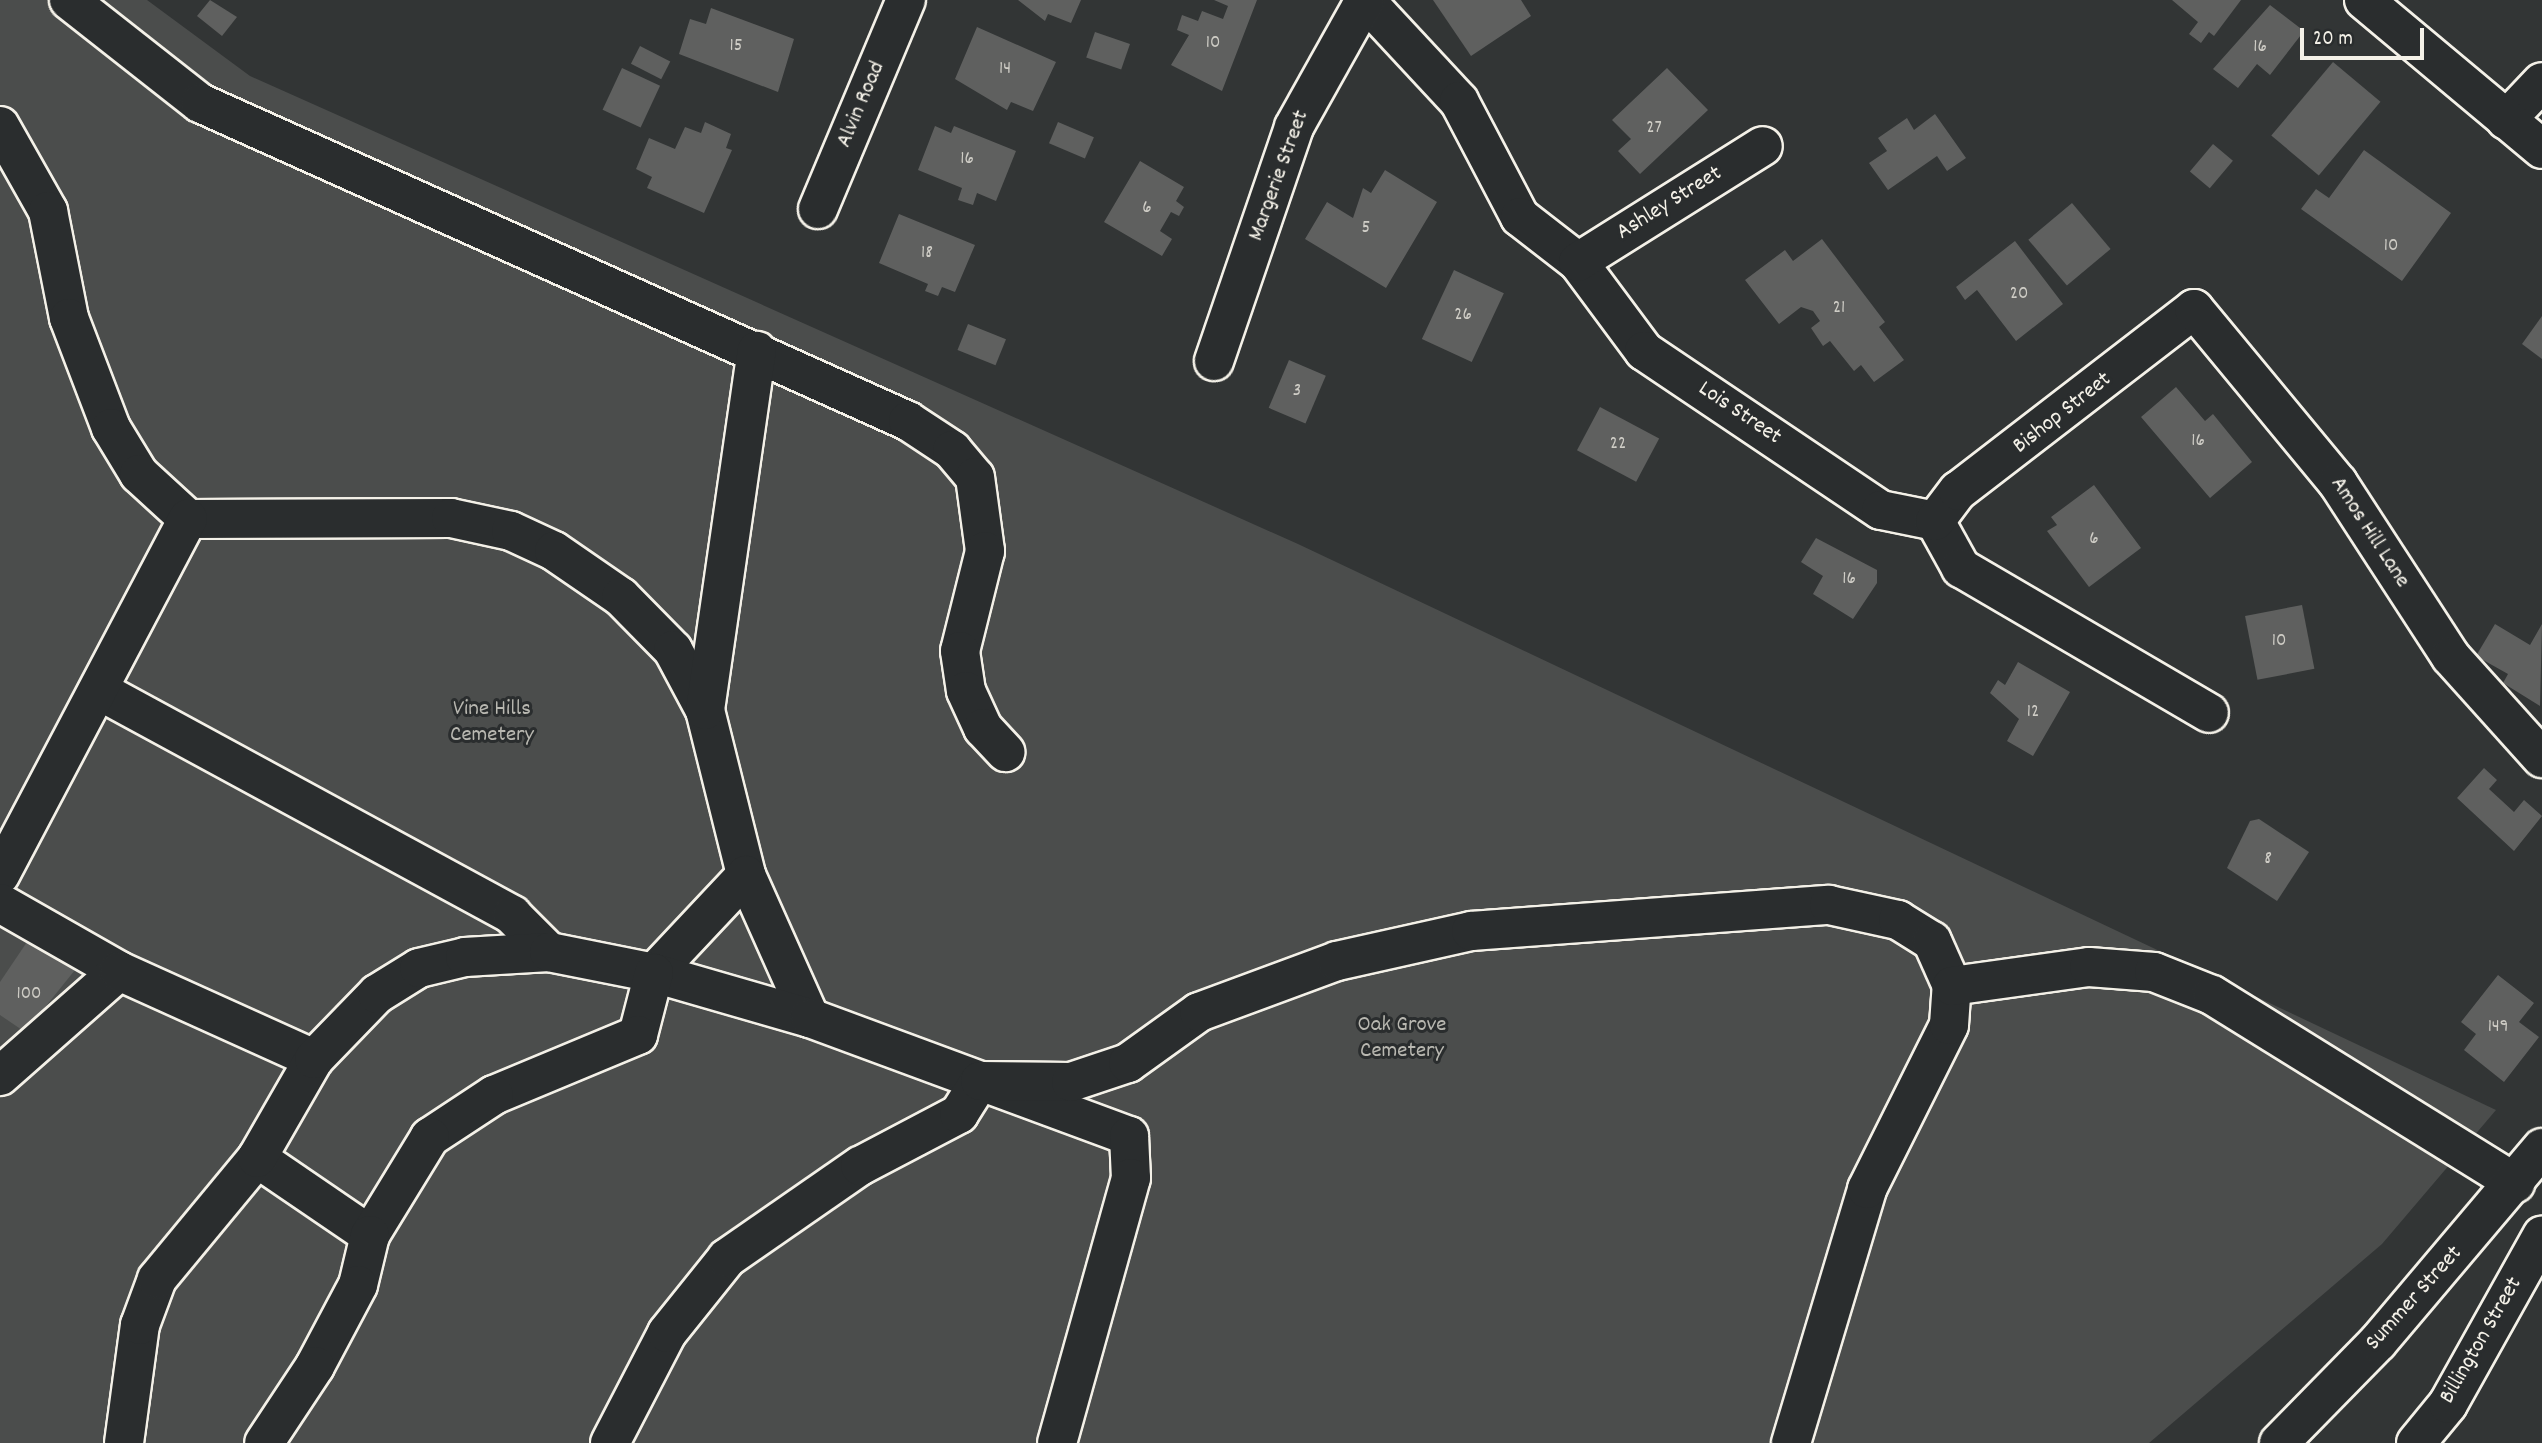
<!DOCTYPE html>
<html>
<head>
<meta charset="utf-8">
<style>
	body { margin:0 }
	#map { position:relative; width:2542px; height:1443px; overflow:hidden; background:#323535; font-family:Dekko,sans-serif }
	div>[style] { position:absolute }
	.green>* { inset:0; background:#4b4d4c }
	.building>* { inset:0; background:#5f605f; transform-origin:0 0 }
	.roads { filter:drop-shadow(2px 0 #f4f1e8) drop-shadow(-2px 0 #f4f1e8) drop-shadow(0 2px #f4f1e8) drop-shadow(0 -2px #f4f1e8) }
	.minor>* { height:38px; margin:-19px; padding:0 19px; transform-origin:19px; border-radius:19px; background:#2a2d2e }
	.major>* { height:38px; margin:-19px; padding:0 19px; transform-origin:19px; border-radius:19px; background:#2a2d2e }
	span { translate:-50% -50%; white-space:nowrap; text-align:center; line-height:1.15; -webkit-text-stroke:6px #2a2d2e; paint-order:stroke }
	.number-label { font-size:19px; color:#cfcdc6 }
	.number-label span { -webkit-text-stroke-width:0 }
	.street-label { font-size:23px; color:#f4f1e8 }
	.park-label { font-size:23px; color:#b9b8b1 }
	.scale { position:absolute; left:2300px; top:28px; width:124px; height:32px; box-sizing:border-box; border:4px solid #f4f1e8; border-top:0; padding-left:9px; font-size:21px; line-height:24px; white-space:nowrap; color:#f4f1e8; -webkit-text-stroke:5px #2a2d2e; paint-order:stroke }
</style>
</head>
<body>
<div id="map">
	<div class="green">
		<div style="clip-path:polygon(0 0,147px 0,250px 76px,1298px 544px,2496px 1110px,2382px 1244px,2149px 1443px,0 1443px)"></div>
	</div>
	<div class="building">
		<div style="clip-path:polygon(210px 0,237px 17px,222px 36px,197px 16px)"></div>
		<div style="clip-path:polygon(1018px 0,1081px 0,1071px 23px,1048px 14px,1045px 21px)"></div>
		<div style="clip-path:polygon(1214px 0,1257px 0,1222px 91px,1171px 65px,1189px 35px,1177px 30px,1182px 15px,1198px 21px,1202px 11px,1223px 19px,1228px 6px)"></div>
		<div style="clip-path:polygon(1433px 0,1521px 0,1531px 16px,1471px 56px)"></div>
		<div style="clip-path:polygon(2172px 0,2241px 0,2214px 36px,2209px 32px,2201px 43px,2189px 34px,2198px 22px)"></div>
		<div style="clip-path:polygon(2270px 5px,2304px 31px,2270px 75px,2257px 64px,2238px 88px,2213px 69px)"></div>
		<div style="clip-path:polygon(711px 8px,794px 39px,778px 92px,679px 54px,690px 19px,706px 24px)"></div>
		<div style="clip-path:polygon(977px 27px,1056px 62px,1033px 111px,1011px 102px,1007px 110px,955px 79px)"></div>
		<div style="left:1095px;top:32px;width:37px;height:27px;rotate:19deg"></div>
		<div style="left:640px;top:46px;width:34px;height:20px;rotate:27deg"></div>
		<div style="left:2333px;top:62px;width:62px;height:96px;rotate:40deg"></div>
		<div style="left:622px;top:68px;width:42px;height:46px;rotate:25deg"></div>
		<div style="clip-path:polygon(1667px 68px,1708px 110px,1640px 174px,1618px 151px,1631px 139px,1612px 120px)"></div>
		<div style="clip-path:polygon(1935px 114px,1966px 158px,1947px 171px,1937px 156px,1888px 190px,1869px 163px,1887px 151px,1878px 138px,1907px 118px,1914px 130px)"></div>
		<div style="clip-path:polygon(705px 122px,731px 134px,726px 148px,732px 150px,704px 213px,647px 188px,652px 177px,636px 169px,649px 138px,675px 149px,685px 127px,701px 133px)"></div>
		<div style="left:1058px;top:122px;width:39px;height:23px;rotate:23deg"></div>
		<div style="clip-path:polygon(935px 126px,951px 133px,954px 126px,1016px 151px,996px 201px,977px 193px,973px 205px,958px 200px,962px 188px,918px 170px)"></div>
		<div style="left:2213px;top:144px;width:26px;height:36px;rotate:40deg"></div>
		<div style="clip-path:polygon(2364px 150px,2451px 213px,2402px 281px,2301px 209px,2316px 189px,2329px 198px)"></div>
		<div style="clip-path:polygon(1140px 161px,1184px 187px,1176px 201px,1184px 207px,1179px 216px,1171px 212px,1160px 231px,1172px 239px,1162px 256px,1104px 222px)"></div>
		<div style="clip-path:polygon(1385px 170px,1437px 202px,1386px 288px,1305px 239px,1327px 202px,1353px 218px,1363px 188px,1371px 193px)"></div>
		<div style="left:2072px;top:203px;width:60px;height:57px;rotate:50deg"></div>
		<div style="clip-path:polygon(899px 214px,975px 245px,955px 292px,942px 287px,938px 296px,925px 291px,928px 284px,879px 263px)"></div>
		<div style="clip-path:polygon(1822px 239px,1885px 322px,1879px 327px,1904px 360px,1874px 382px,1861px 365px,1854px 371px,1830px 341px,1823px 346px,1811px 328px,1820px 321px,1813px 311px,1801px 307px,1779px 324px,1745px 280px,1785px 250px,1793px 261px)"></div>
		<div style="clip-path:polygon(2015px 241px,2063px 304px,2016px 341px,1977px 290px,1965px 300px,1956px 287px)"></div>
		<div style="left:1454px;top:270px;width:55px;height:76px;rotate:25deg"></div>
		<div style="clip-path:polygon(2542px 316px,2542px 359px,2522px 344px)"></div>
		<div style="left:968px;top:324px;width:41px;height:28px;rotate:22deg"></div>
		<div style="left:1289px;top:360px;width:40px;height:52px;rotate:23deg"></div>
		<div style="clip-path:polygon(2176px 387px,2205px 421px,2213px 414px,2252px 462px,2210px 498px,2141px 417px)"></div>
		<div style="left:1600px;top:407px;width:67px;height:49px;rotate:28deg"></div>
		<div style="clip-path:polygon(2094px 485px,2141px 548px,2089px 587px,2047px 531px,2057px 525px,2051px 517px)"></div>
		<div style="clip-path:polygon(1816px 538px,1877px 570px,1877px 583px,1853px 619px,1813px 594px,1823px 576px,1801px 562px)"></div>
		<div style="left:2302px;top:605px;width:65px;height:58px;rotate:79deg"></div>
		<div style="clip-path:polygon(2495px 624px,2530px 645px,2542px 624px,2540px 706px,2503px 683px,2508px 674px,2476px 656px)"></div>
		<div style="clip-path:polygon(2018px 662px,2070px 692px,2033px 756px,2007px 741px,2019px 719px,1990px 693px,1998px 680px,2005px 685px)"></div>
		<div style="clip-path:polygon(2484px 768px,2497px 780px,2489px 789px,2514px 812px,2524px 800px,2542px 816px,2514px 851px,2457px 798px)"></div>
		<div style="clip-path:polygon(2259px 819px,2309px 852px,2277px 901px,2227px 868px,2250px 821px)"></div>
		<div style="clip-path:polygon(29px 939px,75px 970px,25px 1032px,0 1015px,0 982px)"></div>
		<div style="clip-path:polygon(2498px 975px,2534px 1003px,2519px 1022px,2539px 1037px,2504px 1082px,2464px 1050px,2476px 1034px,2461px 1022px)"></div>
	</div>
	<div class="roads">
		<div class="minor">
			<div style="left:69px;top:0;width:167px;rotate:38.2deg"></div>
			<div style="left:200px;top:103px;width:776px;rotate:24.19deg"></div>
			<div style="left:908px;top:421px;width:53px;rotate:33.4deg"></div>
			<div style="left:952px;top:450px;width:35px;rotate:50deg"></div>
			<div style="left:975px;top:477px;width:75px;rotate:82.3deg"></div>
			<div style="left:985px;top:551px;width:103px;rotate:104deg"></div>
			<div style="left:960px;top:651px;width:40px;rotate:81.5deg"></div>
			<div style="left:966px;top:691px;width:41px;rotate:65.3deg"></div>
			<div style="left:983px;top:728px;width:33px;rotate:47deg"></div>
			<div style="left:1365px;top:0;width:138px;rotate:47.1deg"></div>
			<div style="left:1459px;top:101px;width:131px;rotate:62.3deg"></div>
			<div style="left:1520px;top:217px;width:73px;rotate:37.8deg"></div>
			<div style="left:1578px;top:262px;width:111px;rotate:53.4deg"></div>
			<div style="left:1644px;top:351px;width:285px;rotate:33.9deg"></div>
			<div style="left:1881px;top:510px;width:55px;rotate:11.5deg"></div>
			<div style="left:1935px;top:521px;width:54px;rotate:61deg"></div>
			<div style="left:1961px;top:568px;width:287px;rotate:30.3deg"></div>
			<div style="left:2506px;top:120px;width:52px;rotate:-46.5deg"></div>
			<div style="left:0;top:126px;width:98px;rotate:60.5deg"></div>
			<div style="left:48px;top:211px;width:109px;rotate:78.9deg"></div>
			<div style="left:69px;top:318px;width:118px;rotate:69.1deg"></div>
			<div style="left:111px;top:428px;width:54px;rotate:58.7deg"></div>
			<div style="left:139px;top:474px;width:67px;rotate:42.6deg"></div>
			<div style="left:188px;top:519px;width:263px;rotate:-0.2deg"></div>
			<div style="left:451px;top:518px;width:61px;rotate:12.2deg"></div>
			<div style="left:511px;top:531px;width:47px;rotate:24.9deg"></div>
			<div style="left:554px;top:551px;width:81px;rotate:34.5deg"></div>
			<div style="left:621px;top:597px;width:74px;rotate:45.5deg"></div>
			<div style="left:673px;top:650px;width:68px;rotate:61.9deg"></div>
			<div style="left:705px;top:710px;width:170px;rotate:76deg"></div>
			<div style="left:818px;top:209px;width:227px;rotate:-67.2deg"></div>
			<div style="left:1578px;top:262px;width:218px;rotate:-32.1deg"></div>
			<div style="left:1214px;top:361px;width:247px;rotate:-71.1deg"></div>
			<div style="left:1294px;top:127px;width:145px;rotate:-60.8deg"></div>
			<div style="left:1935px;top:521px;width:38px;rotate:-53deg"></div>
			<div style="left:1958px;top:491px;width:298px;rotate:-37.6deg"></div>
			<div style="left:2194px;top:309px;width:226px;rotate:50.4deg"></div>
			<div style="left:2338px;top:483px;width:207px;rotate:57deg"></div>
			<div style="left:2451px;top:657px;width:136px;rotate:48deg"></div>
			<div style="left:102px;top:692px;width:467px;rotate:28.5deg"></div>
			<div style="left:512px;top:915px;width:52px;rotate:45deg"></div>
			<div style="left:705px;top:710px;width:363px;rotate:-81.8deg"></div>
			<div style="left:0;top:875px;width:403px;rotate:-62.2deg"></div>
			<div style="left:0;top:903px;width:137px;rotate:29.7deg"></div>
			<div style="left:119px;top:971px;width:159px;rotate:138.6deg"></div>
			<div style="left:119px;top:971px;width:214px;rotate:24.3deg"></div>
			<div style="left:810px;top:1018px;width:157px;rotate:-114.1deg"></div>
			<div style="left:746px;top:875px;width:134px;rotate:133.2deg"></div>
			<div style="left:654px;top:973px;width:162px;rotate:16.1deg"></div>
			<div style="left:810px;top:1018px;width:340px;rotate:20.3deg"></div>
			<div style="left:1129px;top:1136px;width:42px;rotate:87.3deg"></div>
			<div style="left:1131px;top:1178px;width:275px;rotate:105.6deg"></div>
			<div style="left:257px;top:1158px;width:137px;rotate:34.3deg"></div>
			<div style="left:124px;top:1443px;width:119px;rotate:-82.3deg"></div>
			<div style="left:140px;top:1325px;width:49px;rotate:-69.7deg"></div>
			<div style="left:157px;top:1279px;width:157px;rotate:-50.4deg"></div>
			<div style="left:257px;top:1158px;width:114px;rotate:-60.1deg"></div>
			<div style="left:314px;top:1059px;width:91px;rotate:-45.9deg"></div>
			<div style="left:377px;top:994px;width:49px;rotate:-31.8deg"></div>
			<div style="left:419px;top:968px;width:47px;rotate:-13.4deg"></div>
			<div style="left:465px;top:957px;width:84px;rotate:-3.4deg"></div>
			<div style="left:549px;top:952px;width:107px;rotate:11.3deg"></div>
			<div style="left:654px;top:973px;width:64px;rotate:104.5deg"></div>
			<div style="left:638px;top:1035px;width:156px;rotate:157.4deg"></div>
			<div style="left:494px;top:1095px;width:77px;rotate:146.7deg"></div>
			<div style="left:430px;top:1137px;width:115px;rotate:121.5deg"></div>
			<div style="left:370px;top:1235px;width:51px;rotate:103.5deg"></div>
			<div style="left:358px;top:1285px;width:92px;rotate:118deg"></div>
			<div style="left:315px;top:1366px;width:92px;rotate:123.5deg"></div>
			<div style="left:610px;top:1443px;width:124px;rotate:-62.6deg"></div>
			<div style="left:667px;top:1333px;width:96px;rotate:-51.3deg"></div>
			<div style="left:727px;top:1258px;width:162px;rotate:-34.7deg"></div>
			<div style="left:860px;top:1166px;width:112px;rotate:-27.7deg"></div>
			<div style="left:959px;top:1114px;width:39px;rotate:-58deg"></div>
			<div style="left:980px;top:1081px;width:91px;rotate:0.6deg"></div>
			<div style="left:1071px;top:1082px;width:60px;rotate:-18.4deg"></div>
			<div style="left:1128px;top:1063px;width:87px;rotate:-35.7deg"></div>
			<div style="left:1199px;top:1012px;width:147px;rotate:-20.3deg"></div>
			<div style="left:1337px;top:961px;width:137px;rotate:-12.6deg"></div>
			<div style="left:1471px;top:931px;width:359px;rotate:-4.2deg"></div>
			<div style="left:1829px;top:905px;width:71px;rotate:12.3deg"></div>
			<div style="left:1898px;top:920px;width:40px;rotate:32deg"></div>
			<div style="left:1932px;top:941px;width:49px;rotate:66deg"></div>
			<div style="left:1791px;top:1443px;width:265px;rotate:-73.3deg"></div>
			<div style="left:1867px;top:1189px;width:183px;rotate:-63.4deg"></div>
			<div style="left:1949px;top:1025px;width:39px;rotate:-86deg"></div>
			<div style="left:1952px;top:986px;width:138px;rotate:-7.9deg"></div>
			<div style="left:2089px;top:967px;width:65px;rotate:4.4deg"></div>
			<div style="left:2154px;top:972px;width:62px;rotate:21.6deg"></div>
			<div style="left:2212px;top:995px;width:357px;rotate:31.8deg"></div>
			<div style="left:2416px;top:1443px;width:50px;rotate:-50.6deg"></div>
			<div style="left:2448px;top:1404px;width:193px;rotate:-60.8deg"></div>
		</div>
		<div class="major">
			<div style="left:2364px;top:0;width:232px;rotate:39.9deg"></div>
			<div style="left:2279px;top:1443px;width:141px;rotate:-45.6deg"></div>
			<div style="left:2378px;top:1342px;width:254px;rotate:-49.8deg"></div>
		</div>
	</div>
	<div class="number-label">
		<span style="left:1213px;top:44px">10</span>
		<span style="left:736px;top:47px">15</span>
		<span style="left:2260px;top:48px">16</span>
		<span style="left:1005px;top:70px">14</span>
		<span style="left:1654px;top:129px">27</span>
		<span style="left:967px;top:160px">16</span>
		<span style="left:1147px;top:209px">6</span>
		<span style="left:1366px;top:229px">5</span>
		<span style="left:2391px;top:247px">10</span>
		<span style="left:927px;top:254px">18</span>
		<span style="left:2019px;top:295px">20</span>
		<span style="left:1839px;top:309px">21</span>
		<span style="left:1463px;top:316px">26</span>
		<span style="left:1297px;top:392px">3</span>
		<span style="left:2198px;top:442px">16</span>
		<span style="left:1618px;top:445px">22</span>
		<span style="left:2094px;top:540px">6</span>
		<span style="left:1849px;top:580px">16</span>
		<span style="left:2279px;top:642px">10</span>
		<span style="left:2033px;top:713px">12</span>
		<span style="left:2268px;top:860px">8</span>
		<span style="left:29px;top:995px">100</span>
		<span style="left:2498px;top:1028px">149</span>
	</div>
	<div class="street-label">
		<span style="left:862px;top:105px;rotate:-67deg">Alvin Road</span>
		<span style="left:1280px;top:176px;rotate:-70deg">Margerie Street</span>
		<span style="left:1670px;top:204px;rotate:-32deg">Ashley Street</span>
		<span style="left:1739px;top:414px;rotate:34deg">Lois Street</span>
		<span style="left:2063px;top:414px;rotate:-38deg">Bishop Street</span>
		<span style="left:2369px;top:533px;rotate:57deg">Amos Hill Lane</span>
		<span style="left:2415px;top:1299px;rotate:-48deg">Summer Street</span>
		<span style="left:2482px;top:1341px;rotate:-60deg">Billington Street</span>
	</div>
	<div class="park-label">
		<span style="left:492px;top:723px">Vine Hills<br>Cemetery</span>
		<span style="left:1402px;top:1039px">Oak Grove<br>Cemetery</span>
	</div>
	<div class="scale">20 m</div>
</div>
</body>
</html>
